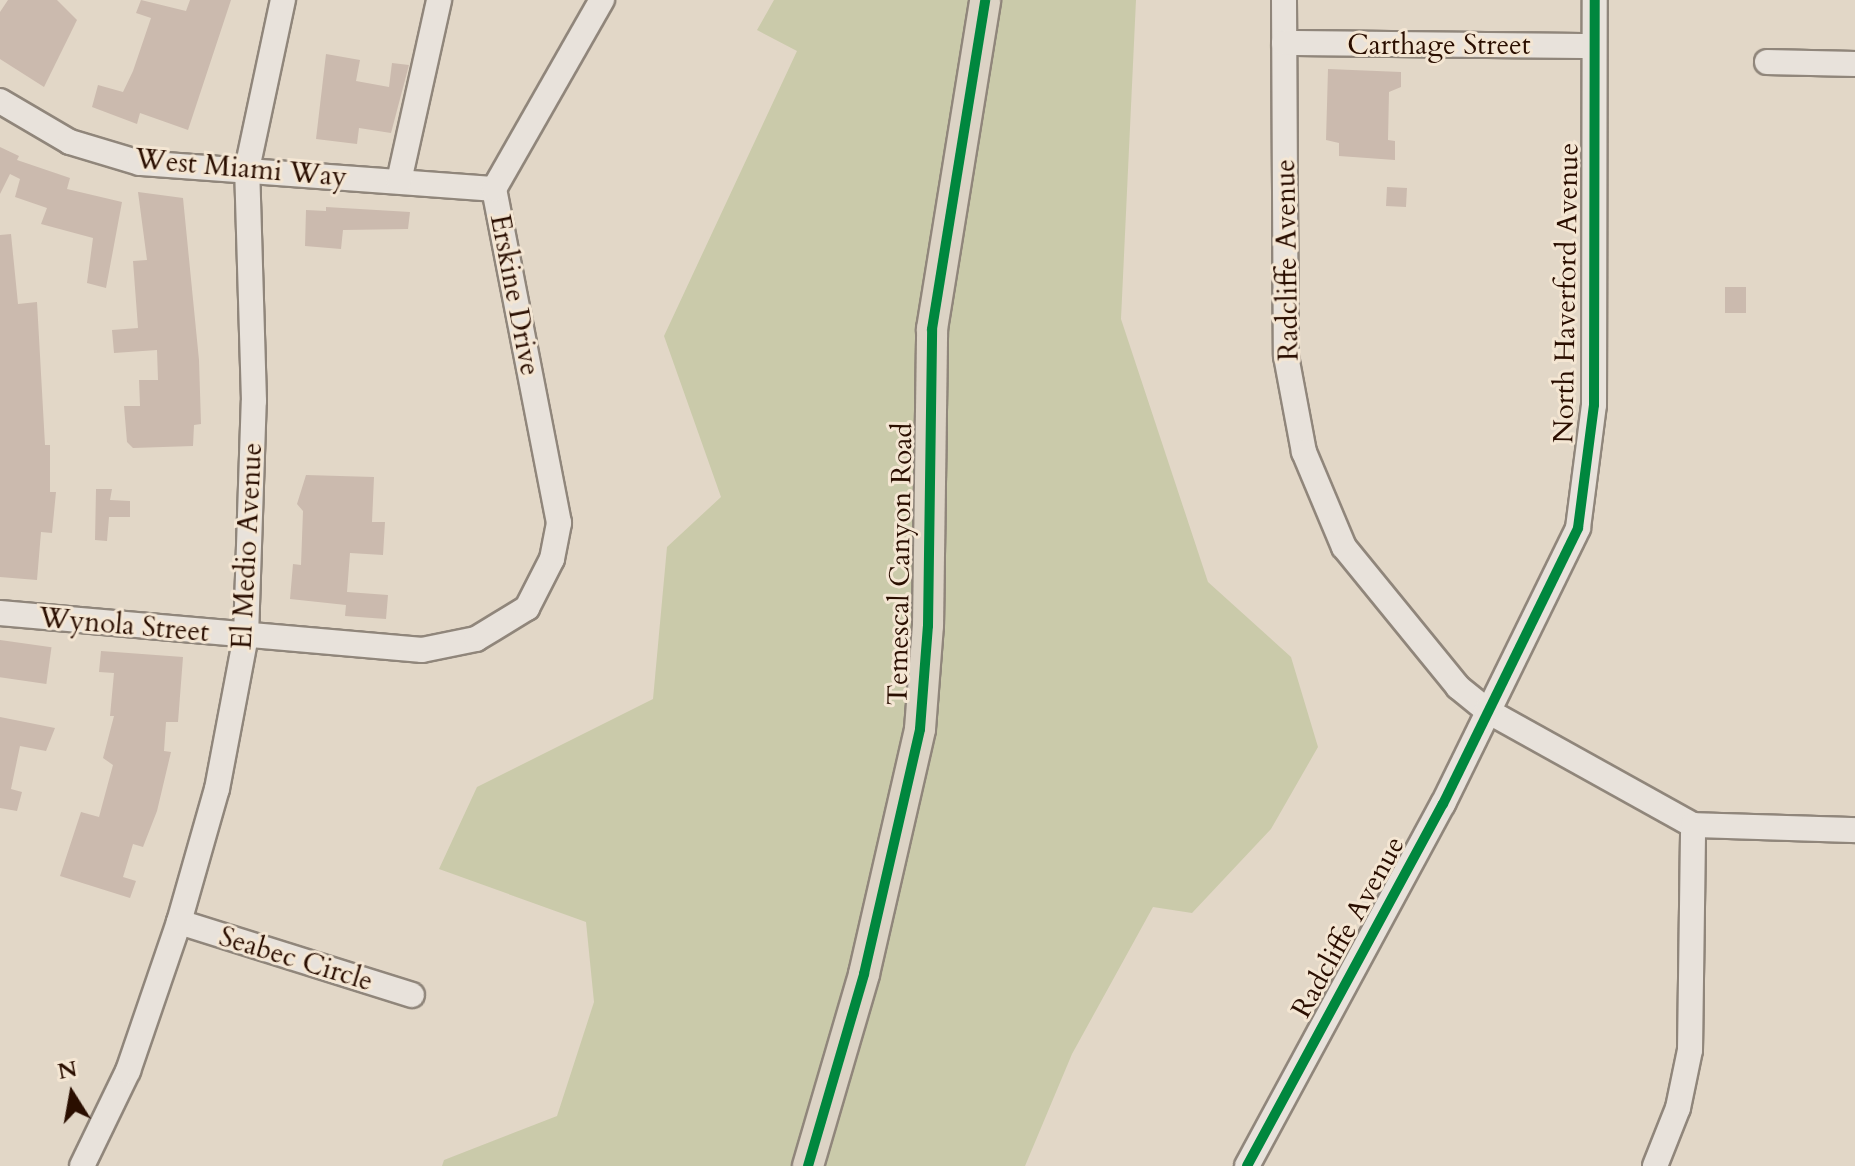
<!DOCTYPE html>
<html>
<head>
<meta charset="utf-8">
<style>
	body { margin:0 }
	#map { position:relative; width:1855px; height:1166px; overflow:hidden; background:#e2d7c7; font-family:Cardo,serif }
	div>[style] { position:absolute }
	.green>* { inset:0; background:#cacaaa }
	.building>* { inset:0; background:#cbbaae; transform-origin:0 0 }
	.roads { filter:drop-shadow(2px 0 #90867b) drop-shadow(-2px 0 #90867b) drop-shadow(0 2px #90867b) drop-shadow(0 -2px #90867b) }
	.minor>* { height:24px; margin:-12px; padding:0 12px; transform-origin:12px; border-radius:12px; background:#e8e2db }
	.major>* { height:30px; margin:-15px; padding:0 15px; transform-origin:15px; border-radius:15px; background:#dcd3c5 }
	.cycleway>* { height:10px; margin:-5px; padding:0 5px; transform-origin:5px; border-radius:5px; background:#00873e }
	span { translate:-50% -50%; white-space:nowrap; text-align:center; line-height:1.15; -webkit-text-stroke:6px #f4e6d3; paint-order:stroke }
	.street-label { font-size:28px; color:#2a0e00 }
	.north { position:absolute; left:32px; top:1054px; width:80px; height:80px; -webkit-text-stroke:6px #f4e6d3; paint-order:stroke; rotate:349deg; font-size:22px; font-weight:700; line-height:32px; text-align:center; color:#2a0e00 }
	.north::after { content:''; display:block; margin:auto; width:28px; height:36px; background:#2a0e00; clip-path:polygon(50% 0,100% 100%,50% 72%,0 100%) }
</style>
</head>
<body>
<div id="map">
	<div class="green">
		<div style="clip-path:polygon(774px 0,1136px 0,1121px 319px,1208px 582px,1291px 657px,1318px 747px,1271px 829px,1192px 913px,1153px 907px,1072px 1054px,1025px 1166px,442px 1166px,444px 1160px,557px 1116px,594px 1002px,586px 922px,439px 869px,477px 787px,653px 699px,667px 547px,721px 497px,664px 336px,797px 51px,757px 30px)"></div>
	</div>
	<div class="building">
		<div style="clip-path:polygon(8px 0,57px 0,77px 20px,44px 87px,0 59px,0 12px)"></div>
		<div style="clip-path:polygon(141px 0,186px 11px,190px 0,231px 0,188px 130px,140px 113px,137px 124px,92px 107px,98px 85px,123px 92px,133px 71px,151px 18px,136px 13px)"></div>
		<div style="clip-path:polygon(326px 54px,360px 60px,356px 81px,389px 87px,392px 63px,409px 65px,391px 133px,359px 128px,357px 144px,316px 139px)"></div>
		<div style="clip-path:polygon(1328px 69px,1401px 72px,1401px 87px,1389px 92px,1388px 140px,1395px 141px,1395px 160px,1339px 156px,1339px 143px,1326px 140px)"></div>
		<div style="clip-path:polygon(0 147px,19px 156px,17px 160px,70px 178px,67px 189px,122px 202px,106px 288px,87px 283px,93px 238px,41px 224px,47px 208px,15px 197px,20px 179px,10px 174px,0 194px)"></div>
		<div style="left:1387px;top:187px;width:20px;height:19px;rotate:3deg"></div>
		<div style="clip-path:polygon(138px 192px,183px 198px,199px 360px,201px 424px,194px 425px,193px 446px,133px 448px,127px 442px,124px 406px,140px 406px,139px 380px,158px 380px,157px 350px,114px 353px,112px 330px,138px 328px,133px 261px,147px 260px)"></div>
		<div style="clip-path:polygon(326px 207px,410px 212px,408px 229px,343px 230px,341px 249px,305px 246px,306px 210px,326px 211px)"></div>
		<div style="clip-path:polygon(11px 234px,18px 304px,37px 302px,45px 445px,50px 445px,50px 492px,56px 492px,52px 533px,41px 532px,37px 580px,0 577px,0 235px)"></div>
		<div style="left:1725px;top:287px;width:21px;height:26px"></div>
		<div style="clip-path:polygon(306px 475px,374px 477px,372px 522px,385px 522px,383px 555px,350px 553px,347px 592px,388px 595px,386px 619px,345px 616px,346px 605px,290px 599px,293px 564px,301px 565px,303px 511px,297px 504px)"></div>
		<div style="clip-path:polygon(96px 489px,112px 489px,110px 500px,130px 501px,130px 517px,109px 517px,107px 541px,95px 540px)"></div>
		<div style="left:0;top:640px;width:52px;height:37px;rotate:8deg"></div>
		<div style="clip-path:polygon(101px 651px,183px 657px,178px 722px,166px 722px,164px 751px,171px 752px,157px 811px,143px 847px,133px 844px,123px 877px,136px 881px,130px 898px,60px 876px,81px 812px,99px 817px,113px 765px,103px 758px,114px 716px,110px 716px,114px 673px,99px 672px)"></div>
		<div style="clip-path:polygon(0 717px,55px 728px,46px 751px,20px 746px,11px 789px,22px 792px,17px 811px,0 808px)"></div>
	</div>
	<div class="roads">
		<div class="minor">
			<div style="left:1284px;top:0;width:356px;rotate:89.7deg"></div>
			<div style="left:1286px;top:356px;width:98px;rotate:79.4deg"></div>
			<div style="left:1304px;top:452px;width:103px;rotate:67.2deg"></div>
			<div style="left:1344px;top:547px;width:181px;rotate:50.8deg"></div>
			<div style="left:1458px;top:687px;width:36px;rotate:39deg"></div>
			<div style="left:1486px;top:710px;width:237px;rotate:29.1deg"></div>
			<div style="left:1693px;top:825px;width:162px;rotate:1.8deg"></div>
			<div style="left:1284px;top:43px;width:310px;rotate:0.6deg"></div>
			<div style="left:1767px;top:62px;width:88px;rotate:1.3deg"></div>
			<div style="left:0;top:101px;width:81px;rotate:30.4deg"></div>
			<div style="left:70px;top:142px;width:73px;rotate:16.7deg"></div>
			<div style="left:140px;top:163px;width:355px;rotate:4.2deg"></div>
			<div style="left:399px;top:181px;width:185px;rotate:-77.5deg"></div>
			<div style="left:0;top:613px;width:424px;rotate:5deg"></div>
			<div style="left:422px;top:650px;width:55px;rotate:-11.5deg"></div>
			<div style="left:476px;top:639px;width:60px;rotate:-31.3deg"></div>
			<div style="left:527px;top:608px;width:55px;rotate:-63deg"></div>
			<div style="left:552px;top:559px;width:37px;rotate:-79deg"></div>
			<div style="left:559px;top:523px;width:340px;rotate:-101deg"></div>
			<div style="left:494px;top:189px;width:218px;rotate:-60.3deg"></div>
			<div style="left:179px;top:922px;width:244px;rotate:17.4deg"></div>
			<div style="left:82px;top:1166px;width:106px;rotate:-64.2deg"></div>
			<div style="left:128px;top:1071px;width:157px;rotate:-71.1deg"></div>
			<div style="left:179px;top:922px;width:138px;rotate:-74.1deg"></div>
			<div style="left:217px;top:789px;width:156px;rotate:-79.3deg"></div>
			<div style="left:246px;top:636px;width:235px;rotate:-88.1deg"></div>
			<div style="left:254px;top:401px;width:232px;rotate:-91.7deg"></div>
			<div style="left:247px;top:169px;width:173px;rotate:-78deg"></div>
			<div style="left:1247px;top:1166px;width:412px;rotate:-61.6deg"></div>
			<div style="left:1443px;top:804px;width:307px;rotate:-63.9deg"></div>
			<div style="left:1578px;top:528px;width:124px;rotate:-82.6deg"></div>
			<div style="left:1594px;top:405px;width:405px;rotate:-89.9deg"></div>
			<div style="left:1655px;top:1166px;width:62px;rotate:-68.4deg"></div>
			<div style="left:1678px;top:1108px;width:59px;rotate:-78.3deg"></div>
			<div style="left:1690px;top:1050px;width:225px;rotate:-89.2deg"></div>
		</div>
		<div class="major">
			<div style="left:808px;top:1166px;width:200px;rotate:-73.7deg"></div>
			<div style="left:864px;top:974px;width:251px;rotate:-77.1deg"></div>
			<div style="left:920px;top:729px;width:103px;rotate:-85.6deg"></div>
			<div style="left:928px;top:626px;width:297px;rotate:-89.2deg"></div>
			<div style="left:932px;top:329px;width:333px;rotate:-80.8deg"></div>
		</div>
	</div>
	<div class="cycleway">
		<div style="left:808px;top:1166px;width:200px;rotate:-73.7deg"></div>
		<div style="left:864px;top:974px;width:251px;rotate:-77.1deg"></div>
		<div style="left:920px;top:729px;width:103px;rotate:-85.6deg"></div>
		<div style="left:928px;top:626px;width:297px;rotate:-89.2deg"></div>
		<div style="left:932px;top:329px;width:333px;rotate:-80.8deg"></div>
		<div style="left:1247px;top:1166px;width:412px;rotate:-61.6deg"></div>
		<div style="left:1443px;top:804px;width:307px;rotate:-63.9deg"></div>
		<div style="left:1578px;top:528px;width:124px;rotate:-82.6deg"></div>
		<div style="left:1594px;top:405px;width:405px;rotate:-89.9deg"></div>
	</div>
	<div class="street-label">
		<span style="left:1439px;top:45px">Carthage Street</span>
		<span style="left:241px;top:168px;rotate:5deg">West Miami Way</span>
		<span style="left:1287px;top:260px;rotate:-91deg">Radcliffe Avenue</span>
		<span style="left:1566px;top:293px;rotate:-89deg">North Haverford Avenue</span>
		<span style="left:515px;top:295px;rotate:79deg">Erskine Drive</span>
		<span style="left:247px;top:546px;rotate:-87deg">El Medio Avenue</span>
		<span style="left:900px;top:564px;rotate:-89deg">Temescal Canyon Road</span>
		<span style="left:124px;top:625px;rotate:5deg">Wynola Street</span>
		<span style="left:1348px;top:927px;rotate:-61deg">Radcliffe Avenue</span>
		<span style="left:296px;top:959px;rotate:17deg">Seabec Circle</span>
	</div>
	<div class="north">N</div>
</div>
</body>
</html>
